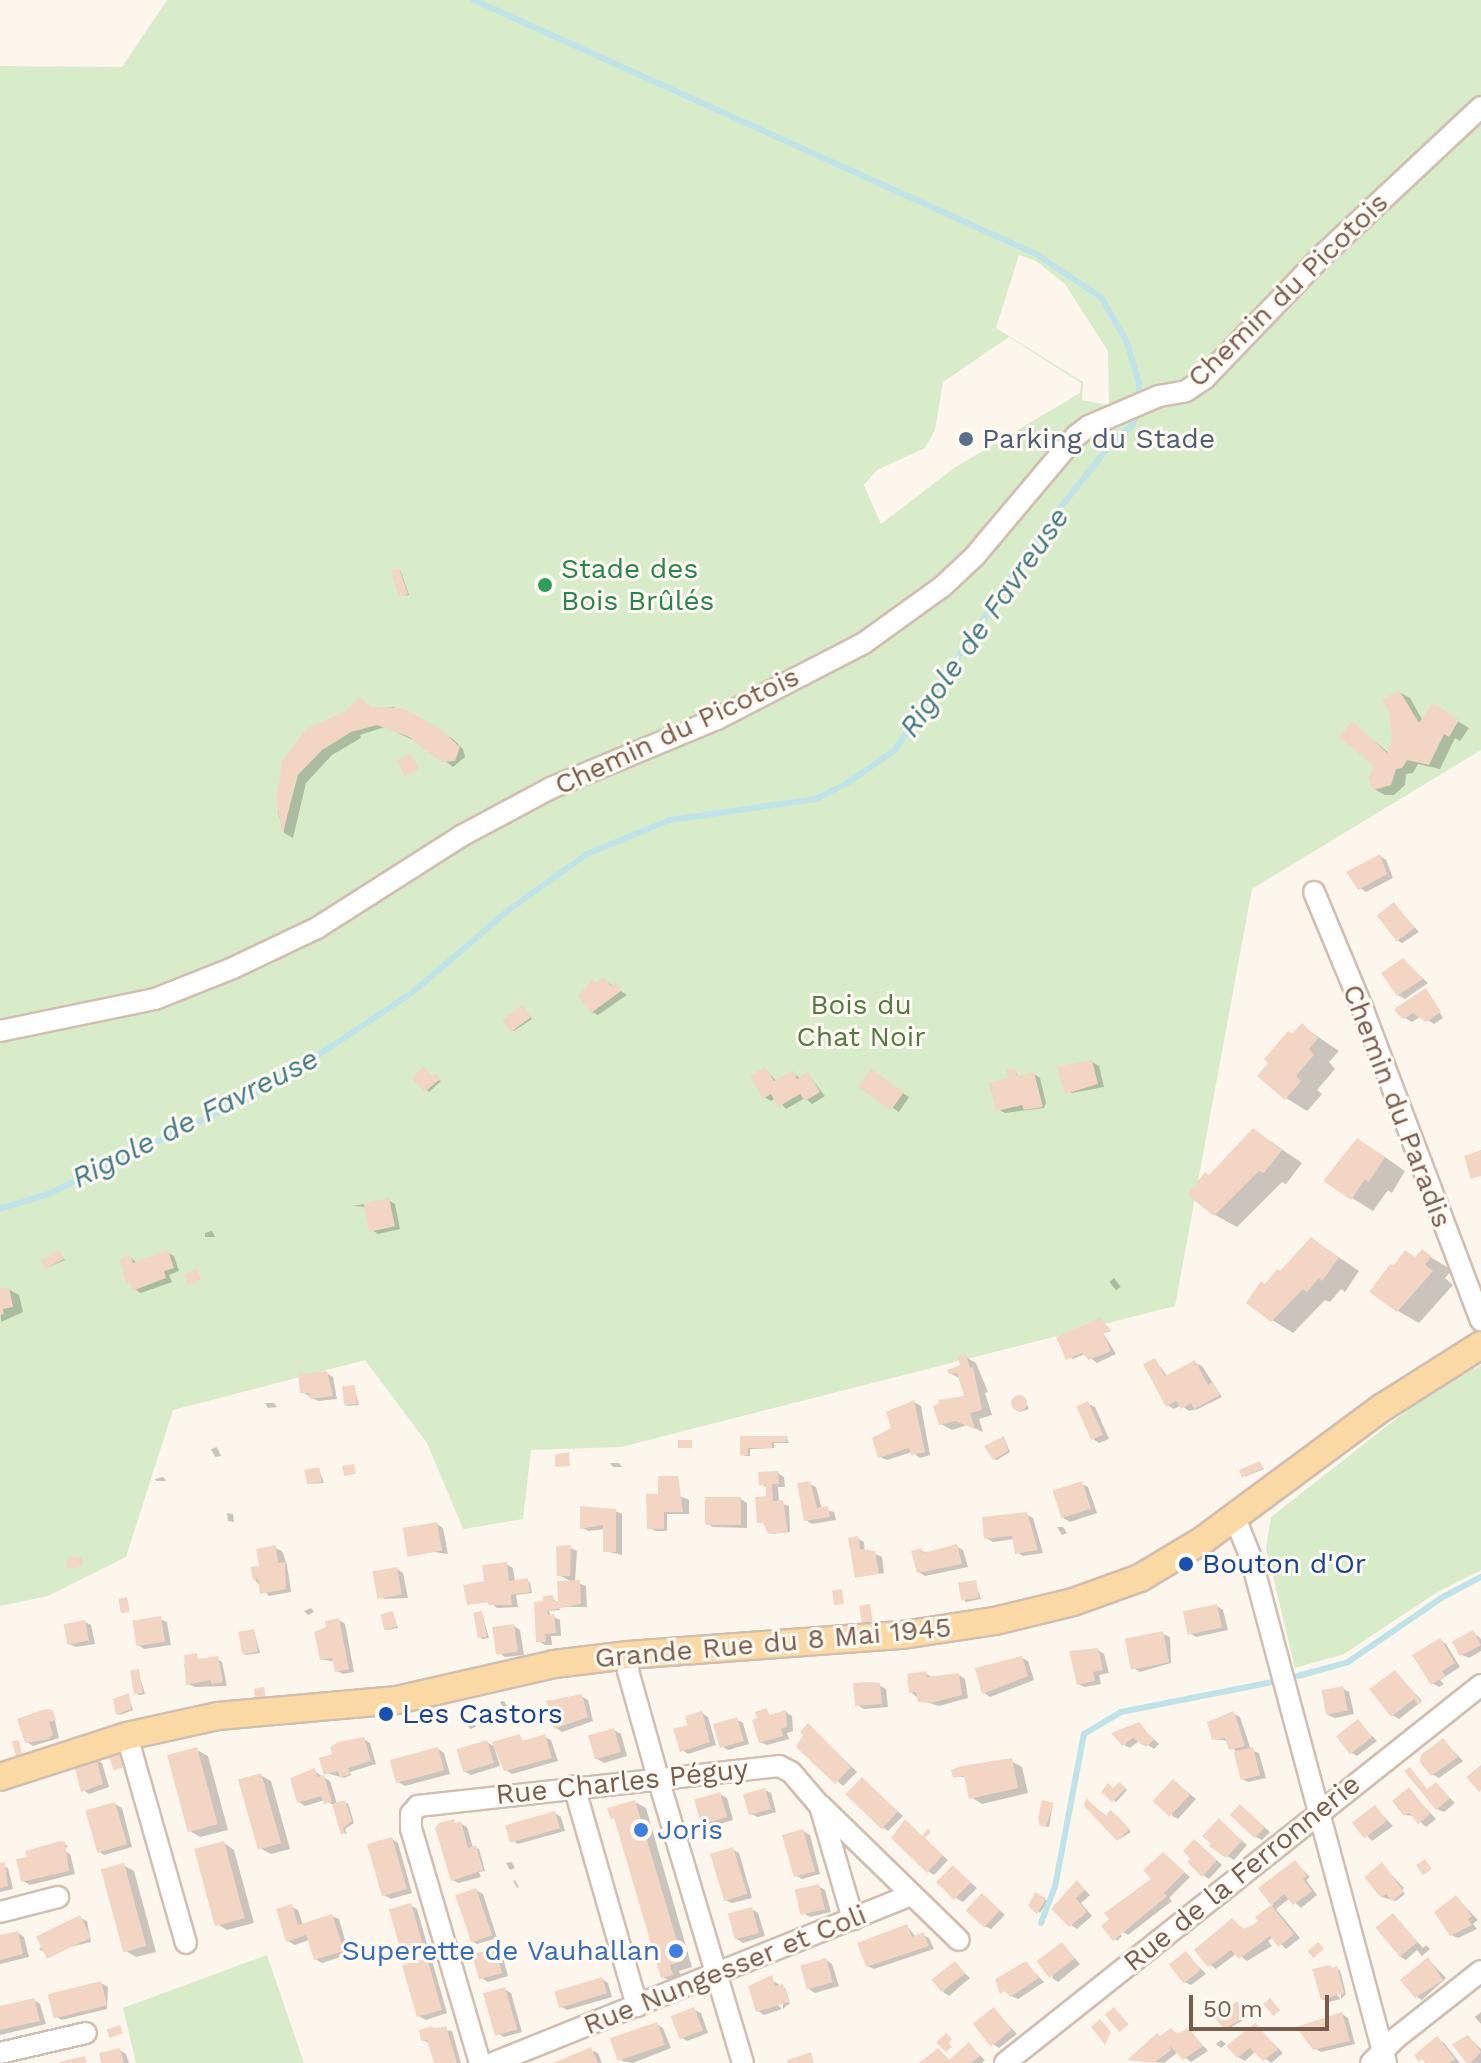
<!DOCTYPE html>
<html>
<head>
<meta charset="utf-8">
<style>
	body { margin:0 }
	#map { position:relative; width:1481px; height:2063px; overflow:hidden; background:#fdf6ec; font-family:"Work Sans",sans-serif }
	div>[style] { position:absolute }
	.green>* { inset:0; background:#d8ecc9 }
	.shadow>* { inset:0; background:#0003; transform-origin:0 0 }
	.stream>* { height:6px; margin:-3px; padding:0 3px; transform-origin:3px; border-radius:3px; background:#bfe3e8 }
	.building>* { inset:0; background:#f3d5c3; transform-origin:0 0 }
	.round { border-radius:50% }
	.roads { filter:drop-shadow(2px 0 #d1beb0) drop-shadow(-2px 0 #d1beb0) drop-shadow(0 2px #d1beb0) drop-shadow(0 -2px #d1beb0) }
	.minor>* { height:20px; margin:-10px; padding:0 10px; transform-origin:10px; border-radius:10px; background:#fff }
	.major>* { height:26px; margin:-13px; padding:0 13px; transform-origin:13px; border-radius:13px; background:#fbd9a5 }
	.dots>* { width:22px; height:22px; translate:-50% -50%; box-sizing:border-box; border:4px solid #fffaf3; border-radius:50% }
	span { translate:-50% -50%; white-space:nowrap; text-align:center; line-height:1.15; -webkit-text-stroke:6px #fffaf3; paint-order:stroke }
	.street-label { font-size:28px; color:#7a5c4d }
	.service-label { font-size:28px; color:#4e5e75 }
	.left { translate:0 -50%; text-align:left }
	.leisure-label { font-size:28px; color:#27864d }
	.park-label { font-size:28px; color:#537a41 }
	.transit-label { font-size:28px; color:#164399 }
	.shop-label { font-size:28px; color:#366cbe }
	.right { translate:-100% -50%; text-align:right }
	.water-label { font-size:30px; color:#437c86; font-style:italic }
	.scale { position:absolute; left:1189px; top:1995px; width:140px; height:36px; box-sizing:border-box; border:4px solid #7a5c4d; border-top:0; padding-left:10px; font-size:24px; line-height:28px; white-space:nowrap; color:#7a5c4d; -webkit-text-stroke:6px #fffaf3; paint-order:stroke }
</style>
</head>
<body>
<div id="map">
	<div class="green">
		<div style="clip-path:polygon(evenodd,167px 0,1481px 0,1481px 750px,1252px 889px,1175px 1306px,621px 1447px,531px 1450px,523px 1519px,463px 1529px,427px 1443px,365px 1360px,173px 1410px,126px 1557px,48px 1596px,0 1606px,0 66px,122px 67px,167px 0,1019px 255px,1036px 261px,1065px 284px,1108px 351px,1109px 405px,1082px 400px,1083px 382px,996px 328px,1019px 255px,167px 0,1009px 337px,1081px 383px,1080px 393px,954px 468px,881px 524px,864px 485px,877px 470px,925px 448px,935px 430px,943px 382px,1009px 337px)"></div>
		<div style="clip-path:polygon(1481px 1365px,1481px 1570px,1436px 1593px,1344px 1654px,1295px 1668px,1266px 1548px,1271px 1517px,1429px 1393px)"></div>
		<div style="clip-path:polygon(267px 1955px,304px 2063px,136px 2063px,123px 2008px)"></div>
	</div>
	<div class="shadow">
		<div style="clip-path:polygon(399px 570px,401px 572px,409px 595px,401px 596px)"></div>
		<div style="clip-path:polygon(1399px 692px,1410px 698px,1423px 721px,1433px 706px,1469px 728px,1460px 741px,1455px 738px,1440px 769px,1418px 764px,1413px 773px,1406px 774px,1405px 785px,1394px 795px,1385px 795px,1374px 789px,1376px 765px,1365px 734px,1389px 753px,1394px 742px)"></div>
		<div style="clip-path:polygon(evenodd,394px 707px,453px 739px,463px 749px,465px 757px,453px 767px,428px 747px,385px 727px,360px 735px,361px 738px,332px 755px,306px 783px,293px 838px,284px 833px,278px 812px,284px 762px,372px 709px,394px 707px,296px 767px,300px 767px,288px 812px,288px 802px,296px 767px)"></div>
		<div style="clip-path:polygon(1380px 856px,1386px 860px,1393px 878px,1366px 892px,1360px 888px)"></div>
		<div style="clip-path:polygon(1394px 905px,1419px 932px,1402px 943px,1395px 939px)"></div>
		<div style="clip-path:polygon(1403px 960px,1428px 983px,1405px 999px,1398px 995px)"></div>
		<div style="clip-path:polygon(604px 980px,627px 995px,598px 1015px,592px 1012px,597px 985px)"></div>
		<div style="clip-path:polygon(1426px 990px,1443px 1018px,1434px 1024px,1421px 1016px,1412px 1022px,1405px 1018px)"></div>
		<div style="clip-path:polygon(524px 1009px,532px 1019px,514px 1031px,511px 1030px)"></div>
		<div style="clip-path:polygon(1302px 1026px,1339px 1051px,1329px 1062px,1335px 1069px,1317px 1090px,1322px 1094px,1307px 1111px,1286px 1098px,1293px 1036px)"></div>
		<div style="clip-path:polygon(1092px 1062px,1099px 1066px,1104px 1087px,1072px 1093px,1066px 1089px)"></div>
		<div style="clip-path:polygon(765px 1069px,777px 1082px,793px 1073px,801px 1079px,808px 1074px,825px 1096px,812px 1104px,805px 1098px,786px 1109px,776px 1098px,771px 1101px,764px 1097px)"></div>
		<div style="clip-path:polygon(426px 1070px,432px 1078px,441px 1081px,429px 1092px,414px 1078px)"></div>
		<div style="clip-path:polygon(1015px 1070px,1019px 1078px,1034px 1074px,1040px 1078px,1046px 1103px,1044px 1108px,1005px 1113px,998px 1109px)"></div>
		<div style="clip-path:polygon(878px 1076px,909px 1097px,899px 1112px,862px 1087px)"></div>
		<div style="clip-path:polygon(1254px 1130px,1302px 1163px,1286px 1184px,1282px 1182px,1237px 1227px,1215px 1215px,1209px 1177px)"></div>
		<div style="clip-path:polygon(1379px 1153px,1405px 1171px,1392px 1193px,1388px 1190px,1373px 1211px,1352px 1198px)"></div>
		<div style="clip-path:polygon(388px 1200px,395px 1204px,400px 1229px,378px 1234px,372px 1230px,366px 1207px,353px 1206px)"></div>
		<div style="clip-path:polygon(212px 1231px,215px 1237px,205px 1237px,205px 1233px)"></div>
		<div style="clip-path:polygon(1312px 1239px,1359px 1271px,1345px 1292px,1341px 1289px,1330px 1302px,1325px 1300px,1293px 1333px,1272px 1320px,1266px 1286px)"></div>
		<div style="clip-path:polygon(59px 1252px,65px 1260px,46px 1268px)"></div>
		<div style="clip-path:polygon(167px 1252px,174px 1256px,179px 1271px,169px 1275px,172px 1282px,141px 1293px,134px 1289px,130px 1257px,137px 1263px)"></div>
		<div style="clip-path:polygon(1422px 1252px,1452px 1270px,1445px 1278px,1453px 1285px,1419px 1323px,1398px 1311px)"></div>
		<div style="left:1114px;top:1278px;width:11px;height:6px;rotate:52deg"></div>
		<div style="clip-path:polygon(8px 1289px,19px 1295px,23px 1312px,1px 1322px,0 1291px)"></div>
		<div style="clip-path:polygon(1102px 1322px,1111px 1331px,1103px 1333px,1116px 1354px,1097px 1363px,1085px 1354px,1073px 1359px,1066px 1355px)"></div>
		<div style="clip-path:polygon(966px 1357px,976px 1363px,988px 1392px,985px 1393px,992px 1415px,979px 1419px,983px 1432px,967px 1425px,952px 1430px,941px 1424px,967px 1398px,961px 1379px,950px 1373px,962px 1366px)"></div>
		<div style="clip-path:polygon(1155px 1360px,1168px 1377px,1195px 1363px,1202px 1366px,1222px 1397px,1198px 1409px,1189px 1411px,1181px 1405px,1174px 1409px,1167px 1405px)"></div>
		<div style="clip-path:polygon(326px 1373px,333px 1377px,337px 1399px,318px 1401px,302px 1392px)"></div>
		<div style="clip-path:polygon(354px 1387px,359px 1405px,348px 1406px,346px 1405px)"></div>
		<div style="clip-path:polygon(1024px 1397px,1029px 1409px,1019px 1412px,1013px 1400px)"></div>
		<div style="clip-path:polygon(914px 1402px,921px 1406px,930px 1455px,920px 1458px,912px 1452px,887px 1460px,880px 1457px,893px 1429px,888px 1412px)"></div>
		<div style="clip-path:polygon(265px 1403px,274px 1403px,277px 1407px,268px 1408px)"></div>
		<div style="clip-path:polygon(1088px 1404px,1095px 1407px,1109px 1439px,1099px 1443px,1093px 1439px)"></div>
		<div style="clip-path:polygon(742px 1438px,787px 1438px,789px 1443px,774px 1443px,774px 1448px,750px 1449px,750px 1456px,744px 1456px)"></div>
		<div style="clip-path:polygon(1004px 1438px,1010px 1452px,997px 1460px,994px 1459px)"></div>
		<div style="clip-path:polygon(217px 1447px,221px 1456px,215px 1457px,211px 1449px)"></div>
		<div style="clip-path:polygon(610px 1463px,619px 1463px,622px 1467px,613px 1467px)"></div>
		<div style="clip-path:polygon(1260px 1463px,1264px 1469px,1244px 1477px)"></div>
		<div style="clip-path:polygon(319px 1469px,324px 1483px,308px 1484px)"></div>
		<div style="clip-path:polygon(778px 1473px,784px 1477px,785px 1487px,778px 1487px,779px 1503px,789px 1506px,790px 1532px,772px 1534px,766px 1523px,759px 1522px,768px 1498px,768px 1488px,761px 1484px)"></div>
		<div style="clip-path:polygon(163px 1477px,166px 1481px,156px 1481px,155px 1479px)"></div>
		<div style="clip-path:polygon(677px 1478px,680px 1496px,689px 1500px,689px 1514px,667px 1514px,667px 1531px,655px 1531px,649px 1527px)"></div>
		<div style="clip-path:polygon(810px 1484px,816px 1487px,822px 1509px,834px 1512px,836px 1520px,812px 1524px,806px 1520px)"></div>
		<div style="clip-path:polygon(1082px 1484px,1088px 1487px,1097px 1513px,1070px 1522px,1063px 1518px)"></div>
		<div style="clip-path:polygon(741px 1499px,747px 1503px,747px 1528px,713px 1527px,707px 1524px)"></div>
		<div style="clip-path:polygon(615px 1511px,622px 1514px,622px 1555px,605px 1551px,605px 1529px,589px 1531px,582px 1528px)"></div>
		<div style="clip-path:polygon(227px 1513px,233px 1514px,234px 1522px,228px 1521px)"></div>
		<div style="clip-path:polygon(1026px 1514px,1033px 1518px,1043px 1553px,1023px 1556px,1017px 1552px,1015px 1539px,993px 1542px,986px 1538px)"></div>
		<div style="clip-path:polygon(437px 1524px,443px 1528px,448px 1554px,434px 1552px,410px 1556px)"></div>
		<div style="clip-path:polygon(1057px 1527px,1063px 1527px,1067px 1533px,1062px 1535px)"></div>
		<div style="clip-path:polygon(857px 1538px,864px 1542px,865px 1555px,875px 1554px,882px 1557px,884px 1573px,865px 1576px)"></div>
		<div style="clip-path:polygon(956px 1546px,963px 1550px,968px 1567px,925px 1576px,918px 1572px,921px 1550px,928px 1554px)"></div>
		<div style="clip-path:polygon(275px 1548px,282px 1551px,287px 1565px,291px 1592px,269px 1596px,254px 1579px)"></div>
		<div style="clip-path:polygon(571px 1548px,577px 1551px,575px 1582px,586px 1586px,587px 1607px,566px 1607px,572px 1582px,559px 1575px)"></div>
		<div style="clip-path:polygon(506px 1564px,513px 1568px,515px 1582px,530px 1582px,532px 1593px,516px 1595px,518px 1607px,497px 1608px,490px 1602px,469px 1604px)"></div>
		<div style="clip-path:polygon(397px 1569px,403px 1573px,408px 1598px,385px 1599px,378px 1595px)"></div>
		<div style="clip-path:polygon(975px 1582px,981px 1599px,966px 1602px,964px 1600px)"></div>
		<div style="clip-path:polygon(553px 1597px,560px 1610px,549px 1611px,550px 1615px,560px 1620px,561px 1636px,551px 1636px,552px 1645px,545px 1645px,538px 1641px,536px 1604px)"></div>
		<div style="clip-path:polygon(1217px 1606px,1223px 1610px,1228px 1630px,1196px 1637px,1190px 1633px)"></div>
		<div style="clip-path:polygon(311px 1608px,314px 1612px,308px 1615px,304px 1611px)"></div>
		<div style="clip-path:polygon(393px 1613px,398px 1628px,387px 1630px,385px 1629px)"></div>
		<div style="clip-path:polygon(482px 1613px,489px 1638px,482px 1639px,479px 1637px)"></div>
		<div style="clip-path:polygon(160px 1619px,167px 1622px,171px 1645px,144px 1649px,138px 1645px)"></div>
		<div style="clip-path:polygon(339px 1620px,345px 1624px,354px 1672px,343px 1674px,337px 1671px,335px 1662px,321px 1659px)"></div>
		<div style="clip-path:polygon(85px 1622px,91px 1625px,95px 1644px,76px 1647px,69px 1644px)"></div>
		<div style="clip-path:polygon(514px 1626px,520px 1630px,524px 1655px,505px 1657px,499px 1653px)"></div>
		<div style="clip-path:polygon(254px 1631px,260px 1653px,247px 1655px,244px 1654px)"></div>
		<div style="clip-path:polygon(1473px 1632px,1481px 1639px,1481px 1651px,1469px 1658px,1462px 1655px)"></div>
		<div style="clip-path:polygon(1163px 1634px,1170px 1637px,1171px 1663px,1140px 1672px,1133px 1668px)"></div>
		<div style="clip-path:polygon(1440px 1640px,1446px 1644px,1460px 1667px,1440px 1680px,1444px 1684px,1439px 1687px,1432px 1683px)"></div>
		<div style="clip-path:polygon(1098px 1650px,1104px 1654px,1109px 1673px,1099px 1675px,1101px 1684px,1085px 1687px,1078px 1684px)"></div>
		<div style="clip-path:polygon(196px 1655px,200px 1661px,216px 1658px,222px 1662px,227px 1686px,195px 1687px,188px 1684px,184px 1664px)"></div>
		<div style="clip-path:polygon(1022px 1658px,1028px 1661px,1034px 1680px,990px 1697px,984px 1693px)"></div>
		<div style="clip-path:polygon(138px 1671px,145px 1694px,139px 1695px,136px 1693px)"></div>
		<div style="clip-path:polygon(1395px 1672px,1422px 1701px,1399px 1719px,1392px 1715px)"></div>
		<div style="clip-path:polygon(925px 1673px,932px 1677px,959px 1675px,965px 1679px,968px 1698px,939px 1706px,920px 1700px,911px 1692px)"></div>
		<div style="clip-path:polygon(879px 1685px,886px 1689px,888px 1707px,864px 1709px,857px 1705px)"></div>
		<div style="clip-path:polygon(1342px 1688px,1349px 1692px,1354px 1714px,1335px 1718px,1328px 1715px)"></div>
		<div style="clip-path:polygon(128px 1695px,133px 1710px,120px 1715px,118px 1714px)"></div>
		<div style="clip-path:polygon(581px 1696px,588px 1700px,593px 1721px,562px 1732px,556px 1728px)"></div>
		<div style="clip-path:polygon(504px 1701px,507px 1706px,503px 1707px,500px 1702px)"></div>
		<div style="clip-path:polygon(767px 1711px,771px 1717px,786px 1712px,792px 1716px,793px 1731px,787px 1733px,789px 1739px,767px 1745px,760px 1742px)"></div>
		<div style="clip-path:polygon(53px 1712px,59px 1738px,33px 1746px,27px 1742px)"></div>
		<div style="clip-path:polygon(702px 1713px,708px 1717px,716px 1745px,688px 1754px,682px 1750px,690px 1726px)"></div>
		<div style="clip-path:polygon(1233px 1713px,1240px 1717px,1251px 1750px,1259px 1753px,1266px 1778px,1248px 1782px,1242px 1779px,1236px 1752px,1228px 1741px,1214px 1739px)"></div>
		<div style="clip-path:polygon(472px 1720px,476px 1727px,470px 1729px,466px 1722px)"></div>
		<div style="clip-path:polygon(737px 1720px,743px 1723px,749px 1744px,728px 1750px,721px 1746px)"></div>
		<div style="clip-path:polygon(1358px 1722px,1377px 1741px,1357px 1756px,1350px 1752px)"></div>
		<div style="clip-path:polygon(1139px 1725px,1159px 1744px,1154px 1749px,1140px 1740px,1130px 1748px,1124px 1745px)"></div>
		<div style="clip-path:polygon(614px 1730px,621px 1734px,627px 1756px,604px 1763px,597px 1759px)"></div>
		<div style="clip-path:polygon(817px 1733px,857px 1772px,843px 1786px,799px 1747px)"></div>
		<div style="clip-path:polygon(519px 1736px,524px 1743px,545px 1737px,551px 1740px,558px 1761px,512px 1774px,506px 1770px,499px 1750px,494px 1747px,500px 1766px,471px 1775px,464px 1771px,487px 1742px,496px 1748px)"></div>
		<div style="clip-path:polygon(364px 1739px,370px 1743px,376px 1764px,350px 1772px,351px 1775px,344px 1778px,326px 1773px)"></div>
		<div style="clip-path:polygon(1443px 1740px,1463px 1761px,1439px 1778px,1432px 1774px)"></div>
		<div style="clip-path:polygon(438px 1749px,444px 1753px,450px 1774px,405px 1786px,398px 1782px)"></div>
		<div style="clip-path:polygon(197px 1750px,208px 1756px,228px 1830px,200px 1837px,190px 1831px)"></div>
		<div style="clip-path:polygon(96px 1759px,102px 1763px,109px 1787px,89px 1794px,83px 1790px)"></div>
		<div style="clip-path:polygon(1011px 1761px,1022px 1767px,1028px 1793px,982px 1804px,971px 1797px,966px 1777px,955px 1777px)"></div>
		<div style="clip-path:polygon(314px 1771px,330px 1781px,337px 1804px,348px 1803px,354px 1823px,345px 1829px,347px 1834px,343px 1833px,335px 1806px,325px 1800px,305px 1806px,299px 1802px)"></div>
		<div style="clip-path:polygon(260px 1775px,271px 1781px,290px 1849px,271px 1854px,260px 1848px)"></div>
		<div style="clip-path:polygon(862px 1779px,903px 1816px,888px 1831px,882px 1827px)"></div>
		<div style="clip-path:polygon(1174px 1781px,1196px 1799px,1178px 1819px,1172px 1816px)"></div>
		<div style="clip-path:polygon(1119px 1784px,1127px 1790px,1116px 1802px,1104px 1791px,1114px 1790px)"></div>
		<div style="clip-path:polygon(1436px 1784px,1455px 1803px,1444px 1812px,1437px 1809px,1428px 1791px)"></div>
		<div style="clip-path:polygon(765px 1790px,771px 1793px,776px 1812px,758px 1817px,751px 1814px)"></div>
		<div style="clip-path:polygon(1409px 1790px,1436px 1819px,1426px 1827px,1414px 1816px,1405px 1815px)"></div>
		<div style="clip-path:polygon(720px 1794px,727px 1798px,733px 1820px,710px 1827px,703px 1823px)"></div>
		<div style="clip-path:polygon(1088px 1801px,1107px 1817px,1112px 1813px,1118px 1817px,1131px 1832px,1118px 1840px,1086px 1805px)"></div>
		<div style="clip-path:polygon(635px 1802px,646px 1808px,692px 1967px,679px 1971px,682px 1980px,674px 1983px,663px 1977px,617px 1821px,613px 1818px)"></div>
		<div style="clip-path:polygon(115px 1804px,122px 1808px,132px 1847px,104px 1855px,98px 1851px)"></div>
		<div style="clip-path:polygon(1053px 1804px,1049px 1827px,1044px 1826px)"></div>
		<div style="clip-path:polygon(1240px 1807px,1270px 1832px,1262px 1840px,1256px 1837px)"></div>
		<div style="clip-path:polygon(1375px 1807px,1393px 1826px,1372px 1841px,1355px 1823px)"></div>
		<div style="clip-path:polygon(555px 1813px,561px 1817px,565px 1831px,518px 1844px,512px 1840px)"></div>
		<div style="clip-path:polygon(1219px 1821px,1247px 1845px,1234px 1860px,1227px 1856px)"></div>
		<div style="clip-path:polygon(460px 1823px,467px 1827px,473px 1848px,479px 1849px,485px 1871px,479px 1872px,481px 1877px,459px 1883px,452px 1880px)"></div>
		<div style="clip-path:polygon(908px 1824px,948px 1860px,934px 1875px,928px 1871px)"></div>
		<div style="clip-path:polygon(803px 1831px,810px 1835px,820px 1874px,802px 1879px,795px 1875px)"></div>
		<div style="clip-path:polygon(392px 1839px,398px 1843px,412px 1893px,391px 1899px,384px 1895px)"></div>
		<div style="clip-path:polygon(224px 1843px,234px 1850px,254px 1923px,227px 1930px,217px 1924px)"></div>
		<div style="clip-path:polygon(65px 1844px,68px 1847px,62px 1849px,70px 1854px,75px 1874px,30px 1885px,23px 1881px,29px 1858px)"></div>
		<div style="clip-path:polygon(1201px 1846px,1222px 1865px,1209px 1879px,1203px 1875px)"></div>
		<div style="clip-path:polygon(732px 1849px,739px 1853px,752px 1898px,732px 1903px,725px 1900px)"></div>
		<div style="clip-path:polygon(1163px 1854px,1190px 1877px,1169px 1898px,1172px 1901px,1128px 1935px,1117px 1929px,1122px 1936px,1117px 1941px,1104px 1927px,1112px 1920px,1107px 1913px,1154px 1879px,1146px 1870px)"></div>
		<div style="clip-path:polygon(512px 1862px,515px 1868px,510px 1870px,506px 1863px)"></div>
		<div style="clip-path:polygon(1295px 1862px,1310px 1877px,1306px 1880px,1317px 1895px,1301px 1908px,1290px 1898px,1276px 1909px,1300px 1938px,1286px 1949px,1273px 1937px,1268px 1941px,1272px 1946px,1247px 1961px,1237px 1953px,1216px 1969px,1210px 1965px,1232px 1920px,1245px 1930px,1261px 1921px,1258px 1917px,1273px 1905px,1261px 1889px)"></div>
		<div style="clip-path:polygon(0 1865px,8px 1868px,13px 1889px,0 1892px)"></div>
		<div style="clip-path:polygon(123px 1865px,134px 1871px,156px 1952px,136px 1957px,126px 1951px)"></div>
		<div style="clip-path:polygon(1382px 1865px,1404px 1888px,1402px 1890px,1405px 1894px,1396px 1901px,1382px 1897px)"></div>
		<div style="clip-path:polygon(954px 1868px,977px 1888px,963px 1902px,956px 1898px)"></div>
		<div style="left:515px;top:1880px;width:8px;height:2px;rotate:60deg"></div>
		<div style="clip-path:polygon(1077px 1882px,1090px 1895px,1081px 1903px,1092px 1916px,1077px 1929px,1071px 1925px,1066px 1892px)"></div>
		<div style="clip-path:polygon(818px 1886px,825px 1890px,831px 1912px,810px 1917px,803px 1913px)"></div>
		<div style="clip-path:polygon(476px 1890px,483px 1894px,497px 1938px,477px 1944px,470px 1940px)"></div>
		<div style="clip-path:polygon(982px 1895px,1005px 1915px,991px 1929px,984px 1926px)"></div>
		<div style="clip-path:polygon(1036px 1895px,1048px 1901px,1040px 1913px,1031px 1905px)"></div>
		<div style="clip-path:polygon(1456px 1897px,1478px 1920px,1473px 1924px,1477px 1929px,1458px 1938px,1451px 1935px)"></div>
		<div style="clip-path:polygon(410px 1905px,417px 1909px,428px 1948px,409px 1954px,403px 1950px)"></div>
		<div style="clip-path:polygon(292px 1907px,298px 1910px,303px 1925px,332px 1916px,339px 1919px,349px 1954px,322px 1963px,315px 1959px,309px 1940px,295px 1945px,288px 1941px)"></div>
		<div style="clip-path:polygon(752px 1909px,758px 1913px,765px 1936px,743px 1943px,737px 1939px)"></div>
		<div style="clip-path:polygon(1393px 1915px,1423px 1948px,1426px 1945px,1430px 1949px,1422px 1956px,1417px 1950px,1406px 1960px,1399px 1956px)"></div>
		<div style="clip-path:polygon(80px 1918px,87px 1921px,91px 1942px,46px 1953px,39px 1949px)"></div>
		<div style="clip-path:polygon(907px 1926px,916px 1937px,923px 1935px,929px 1938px,934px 1949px,874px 1969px,867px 1966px)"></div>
		<div style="clip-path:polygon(18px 1933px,24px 1937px,29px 1957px,0 1964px,0 1937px)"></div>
		<div style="clip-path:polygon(1062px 1944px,1080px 1964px,1058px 1982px,1052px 1978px)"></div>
		<div style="clip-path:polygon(495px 1950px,502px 1954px,508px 1976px,488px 1982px,481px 1978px)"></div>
		<div style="clip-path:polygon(1186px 1954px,1206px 1974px,1191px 1985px,1185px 1982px)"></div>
		<div style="clip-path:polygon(1428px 1959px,1446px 1978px,1422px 2000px,1416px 1996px)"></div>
		<div style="clip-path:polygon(427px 1960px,433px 1964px,447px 2013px,426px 2020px,419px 2016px)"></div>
		<div style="clip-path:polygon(826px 1960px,832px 1964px,839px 1986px,815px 1993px,809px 1989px)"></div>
		<div style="clip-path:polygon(1026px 1963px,1044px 1982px,1018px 1999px,1011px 1996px)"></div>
		<div style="clip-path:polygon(955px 1964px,970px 1978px,949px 1996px,943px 1992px)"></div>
		<div style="clip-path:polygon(1330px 1967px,1340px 1970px,1346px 1994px,1341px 1999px,1341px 1993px,1335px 1993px,1341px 1999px,1329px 2002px,1322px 1999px)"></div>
		<div style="clip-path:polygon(602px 1979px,608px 1983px,612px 1997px,567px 2010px,560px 2006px)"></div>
		<div style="clip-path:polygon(773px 1981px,785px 1988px,790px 2003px,783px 2009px,783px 2003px,776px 2003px,782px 2009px,764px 2015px,758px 2011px)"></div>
		<div style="clip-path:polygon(101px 1983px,108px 1987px,107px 2009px,62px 2020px,55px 2016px)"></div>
		<div style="clip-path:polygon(504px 1989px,511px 1993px,522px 2032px,504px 2037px,497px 2033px)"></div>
		<div style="clip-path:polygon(34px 2000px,40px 2004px,46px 2024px,0 2035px,0 2008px)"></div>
		<div style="clip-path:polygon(1240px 2005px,1250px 2016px,1228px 2029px,1226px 2028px)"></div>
		<div style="clip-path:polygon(694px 2010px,701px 2013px,708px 2033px,687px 2041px,681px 2037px)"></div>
		<div style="clip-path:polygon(994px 2010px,1017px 2034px,999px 2048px,993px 2044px)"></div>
		<div style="clip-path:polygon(1481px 2012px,1481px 2024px,1475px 2017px)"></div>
		<div style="clip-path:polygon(1342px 2014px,1348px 2018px,1355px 2044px,1321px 2052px,1314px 2048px)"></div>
		<div style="clip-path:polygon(656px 2024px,663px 2028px,671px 2048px,633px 2063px,621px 2061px)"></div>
		<div style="clip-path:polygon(1255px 2025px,1283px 2053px,1271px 2063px,1256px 2051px,1245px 2061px,1238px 2057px)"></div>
		<div style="clip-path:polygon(432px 2028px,452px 2031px,461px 2063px,436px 2063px,431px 2044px,423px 2040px)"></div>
		<div style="clip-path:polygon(1171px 2030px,1179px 2035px,1189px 2030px,1208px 2051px,1191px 2062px,1178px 2052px,1164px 2063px,1130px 2060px,1157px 2035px,1161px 2037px)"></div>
		<div style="clip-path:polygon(1468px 2037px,1481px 2049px,1481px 2063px,1469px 2063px)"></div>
		<div style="clip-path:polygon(1437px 2039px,1444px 2043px,1460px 2063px,1429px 2063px)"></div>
		<div style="clip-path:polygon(1221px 2040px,1226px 2044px,1221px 2048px,1216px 2044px)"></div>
		<div style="clip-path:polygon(969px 2045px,985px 2060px,982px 2063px,922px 2063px,938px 2050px,951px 2061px)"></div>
		<div style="clip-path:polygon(120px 2050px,126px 2054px,129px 2063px,103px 2063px)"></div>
		<div style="clip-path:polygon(591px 2050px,598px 2053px,602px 2063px,558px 2063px)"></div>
	</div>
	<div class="stream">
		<div style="left:0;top:1209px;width:50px;rotate:-17.4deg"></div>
		<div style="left:48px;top:1194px;width:217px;rotate:-25.6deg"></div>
		<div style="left:244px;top:1100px;width:103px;rotate:-31.5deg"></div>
		<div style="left:332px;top:1046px;width:97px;rotate:-33.7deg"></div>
		<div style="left:413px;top:992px;width:128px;rotate:-40.6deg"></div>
		<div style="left:510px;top:909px;width:95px;rotate:-35.5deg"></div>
		<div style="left:587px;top:854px;width:90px;rotate:-22.3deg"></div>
		<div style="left:670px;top:820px;width:148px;rotate:-8.2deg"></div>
		<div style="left:816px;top:799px;width:34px;rotate:-27deg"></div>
		<div style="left:846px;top:784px;width:60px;rotate:-34.8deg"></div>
		<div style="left:895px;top:750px;width:277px;rotate:-55.9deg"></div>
		<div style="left:1050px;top:521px;width:97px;rotate:-51.7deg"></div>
		<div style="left:1110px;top:445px;width:30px;rotate:-42deg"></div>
		<div style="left:1132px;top:425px;width:17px;rotate:-66deg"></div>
		<div style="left:1139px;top:409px;width:26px;rotate:-90deg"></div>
		<div style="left:1139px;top:383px;width:43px;rotate:-106.3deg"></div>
		<div style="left:1127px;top:342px;width:52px;rotate:-120deg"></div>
		<div style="left:1101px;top:297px;width:78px;rotate:-146.5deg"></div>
		<div style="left:1036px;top:254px;width:617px;rotate:-155.68deg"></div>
		<div style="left:1298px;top:1676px;width:52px;rotate:-15.6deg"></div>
		<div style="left:1348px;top:1662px;width:115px;rotate:-34.4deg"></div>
		<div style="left:1443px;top:1597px;width:43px;rotate:-27.8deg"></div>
		<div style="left:1041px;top:1923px;width:39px;rotate:-69deg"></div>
		<div style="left:1055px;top:1887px;width:156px;rotate:-79.3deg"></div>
		<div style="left:1084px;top:1734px;width:43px;rotate:-30.7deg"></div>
		<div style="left:1121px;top:1712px;width:160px;rotate:-11.2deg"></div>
	</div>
	<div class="building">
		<div style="clip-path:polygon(399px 568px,408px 594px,399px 597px,391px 570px)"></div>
		<div style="clip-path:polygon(1399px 690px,1419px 723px,1433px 703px,1459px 720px,1449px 737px,1444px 734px,1429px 765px,1407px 760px,1402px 768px,1396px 769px,1391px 785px,1373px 790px,1369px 778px,1374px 766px,1339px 737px,1352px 721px,1387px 753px,1392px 741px,1389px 711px,1382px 700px)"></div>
		<div style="clip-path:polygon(359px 697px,372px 707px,403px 708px,440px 729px,460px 747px,455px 761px,441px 762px,409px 737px,377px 725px,351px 732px,322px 750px,296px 777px,283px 834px,276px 800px,282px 761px,306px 729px,346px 711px)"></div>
		<div style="left:411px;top:753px;width:18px;height:16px;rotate:63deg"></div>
		<div style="clip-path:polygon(1380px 854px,1387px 874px,1358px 890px,1346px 872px)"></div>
		<div style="left:1394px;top:902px;width:33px;height:22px;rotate:52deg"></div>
		<div style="clip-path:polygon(1403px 958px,1423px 979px,1397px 996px,1381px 973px)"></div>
		<div style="clip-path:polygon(604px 977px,611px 986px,616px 983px,621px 991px,591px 1013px,578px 996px,593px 979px,596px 983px)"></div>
		<div style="clip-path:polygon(1426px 988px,1441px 1012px,1426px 1022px,1413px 1013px,1404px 1019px,1398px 1015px,1394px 1009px)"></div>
		<div style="left:522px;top:1005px;width:15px;height:25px;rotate:53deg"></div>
		<div style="clip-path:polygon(1302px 1023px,1318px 1038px,1309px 1049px,1314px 1055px,1296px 1076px,1301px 1081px,1285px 1100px,1257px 1076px,1268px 1063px,1264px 1059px,1288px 1031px,1292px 1033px)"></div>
		<div style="clip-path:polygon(1092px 1060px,1098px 1084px,1065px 1094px,1057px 1067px)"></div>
		<div style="clip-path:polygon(424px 1066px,431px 1077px,435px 1073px,440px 1079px,425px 1092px,411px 1078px)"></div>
		<div style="clip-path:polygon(765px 1067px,774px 1081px,793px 1070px,797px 1079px,808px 1072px,820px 1092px,805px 1101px,800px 1094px,778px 1107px,771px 1094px,763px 1099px,750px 1076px)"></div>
		<div style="clip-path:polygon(1015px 1068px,1017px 1076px,1034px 1072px,1043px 1107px,1024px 1110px,1022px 1105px,996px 1111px,989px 1083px,1008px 1078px,1006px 1070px)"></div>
		<div style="left:871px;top:1069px;width:40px;height:22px;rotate:35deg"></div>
		<div style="clip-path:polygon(1253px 1128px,1282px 1150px,1264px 1173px,1259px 1171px,1214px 1216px,1187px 1195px,1205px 1172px,1209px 1175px)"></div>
		<div style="clip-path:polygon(1357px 1138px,1385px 1157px,1369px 1182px,1365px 1179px,1351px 1200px,1323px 1181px)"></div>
		<div style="clip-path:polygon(1481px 1150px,1481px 1176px,1471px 1179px,1464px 1156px)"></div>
		<div style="left:389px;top:1198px;width:29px;height:26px;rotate:78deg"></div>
		<div style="clip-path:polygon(1311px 1237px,1339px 1258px,1322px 1281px,1319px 1278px,1307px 1292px,1303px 1289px,1271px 1322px,1246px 1303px,1261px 1281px,1265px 1284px,1277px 1269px,1280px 1271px)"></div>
		<div style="clip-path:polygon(1422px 1249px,1431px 1256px,1425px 1265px,1433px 1271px,1397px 1312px,1369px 1292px,1390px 1264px,1394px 1265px,1405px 1250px,1415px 1257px)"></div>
		<div style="left:59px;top:1250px;width:10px;height:21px;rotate:61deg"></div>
		<div style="clip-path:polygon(168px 1250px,174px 1268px,164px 1271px,166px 1278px,132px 1291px,130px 1283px,126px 1285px,120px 1259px,130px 1255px,133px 1263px)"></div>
		<div style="left:197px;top:1269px;width:11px;height:14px;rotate:68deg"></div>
		<div style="clip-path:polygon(9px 1287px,13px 1307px,3px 1309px,4px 1314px,0 1315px,0 1289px)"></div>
		<div style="clip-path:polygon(1100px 1318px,1111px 1330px,1103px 1333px,1111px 1351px,1089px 1360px,1082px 1353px,1066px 1360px,1056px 1337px)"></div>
		<div style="clip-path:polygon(966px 1354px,970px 1368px,973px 1367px,982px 1410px,970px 1413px,975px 1429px,955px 1421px,939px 1425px,933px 1406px,939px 1403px,938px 1400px,964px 1396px,957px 1373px,949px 1374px,947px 1370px,960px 1365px,958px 1357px)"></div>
		<div style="clip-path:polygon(1155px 1358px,1165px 1376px,1195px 1360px,1208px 1385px,1213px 1382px,1220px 1395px,1194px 1409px,1191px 1403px,1181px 1409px,1176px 1401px,1166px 1407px,1143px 1364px)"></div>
		<div style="clip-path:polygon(327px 1371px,333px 1396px,310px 1399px,309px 1393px,300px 1393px,298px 1374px)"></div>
		<div style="left:355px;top:1385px;width:19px;height:13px;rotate:84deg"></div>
		<div class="round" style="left:1011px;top:1395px;width:16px;height:16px"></div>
		<div style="clip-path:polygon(914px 1400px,925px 1452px,911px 1455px,909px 1448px,878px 1458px,872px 1438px,891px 1428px,886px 1412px)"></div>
		<div style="left:1088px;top:1401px;width:37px;height:13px;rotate:66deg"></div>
		<div style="clip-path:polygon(740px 1436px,787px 1436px,787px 1442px,772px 1442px,772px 1448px,748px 1448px,748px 1455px,740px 1456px)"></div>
		<div style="clip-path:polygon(1004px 1436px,1008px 1451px,993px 1460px,984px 1446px)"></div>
		<div style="left:692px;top:1440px;width:8px;height:14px;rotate:90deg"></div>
		<div style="clip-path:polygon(569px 1452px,570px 1466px,555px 1467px,555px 1455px)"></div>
		<div style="left:1260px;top:1461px;width:8px;height:23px;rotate:67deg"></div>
		<div style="left:354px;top:1464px;width:10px;height:12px;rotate:79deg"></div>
		<div style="left:319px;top:1467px;width:15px;height:15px;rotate:79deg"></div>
		<div style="clip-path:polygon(778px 1471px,779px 1484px,772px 1484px,773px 1501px,783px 1500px,788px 1532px,768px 1534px,763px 1523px,757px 1523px,755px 1497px,766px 1496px,766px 1485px,759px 1485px,758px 1472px)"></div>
		<div style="clip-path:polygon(658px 1476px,678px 1476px,683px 1512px,664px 1512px,664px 1529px,647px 1529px,646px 1494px,658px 1494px)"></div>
		<div style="clip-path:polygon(810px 1481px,817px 1508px,828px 1506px,830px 1517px,804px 1521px,797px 1483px)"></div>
		<div style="left:1082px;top:1481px;width:29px;height:31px;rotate:72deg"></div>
		<div style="left:705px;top:1497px;width:36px;height:28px"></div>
		<div style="clip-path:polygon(580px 1506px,616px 1509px,616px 1552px,603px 1552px,603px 1525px,580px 1529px)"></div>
		<div style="clip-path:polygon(1027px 1512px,1038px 1550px,1015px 1554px,1012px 1536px,984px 1539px,982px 1517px)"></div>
		<div style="left:437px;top:1522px;width:29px;height:35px;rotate:80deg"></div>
		<div style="clip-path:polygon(858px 1536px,860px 1549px,875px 1551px,879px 1574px,855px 1578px,848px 1538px)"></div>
		<div style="clip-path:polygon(957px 1544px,962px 1564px,917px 1573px,911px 1551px,921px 1548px,923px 1553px)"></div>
		<div style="clip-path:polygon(276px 1545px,278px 1563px,285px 1562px,286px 1589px,260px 1594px,258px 1579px,253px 1580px,250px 1567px,259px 1566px,256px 1549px)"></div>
		<div style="clip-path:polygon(571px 1545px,570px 1576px,557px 1576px,556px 1546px)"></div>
		<div style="left:81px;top:1556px;width:10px;height:16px;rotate:79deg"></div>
		<div style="clip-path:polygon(507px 1562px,509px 1581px,528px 1578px,530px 1592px,511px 1595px,512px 1605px,488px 1605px,488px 1602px,467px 1605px,463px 1585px,484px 1581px,482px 1565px)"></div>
		<div style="left:397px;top:1567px;width:28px;height:25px;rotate:80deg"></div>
		<div style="clip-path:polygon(580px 1580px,581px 1604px,547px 1611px,548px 1615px,554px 1614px,556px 1633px,545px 1634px,546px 1642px,536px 1642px,534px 1602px,543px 1601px,543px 1596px,553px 1595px,554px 1601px,558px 1601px,557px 1581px)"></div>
		<div style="left:976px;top:1580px;width:18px;height:18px;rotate:81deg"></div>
		<div style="left:842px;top:1589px;width:15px;height:10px;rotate:82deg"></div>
		<div style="left:127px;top:1597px;width:15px;height:9px;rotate:79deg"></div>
		<div style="left:870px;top:1604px;width:18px;height:11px;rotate:81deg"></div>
		<div style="left:1217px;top:1604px;width:24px;height:35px;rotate:78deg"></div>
		<div style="left:393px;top:1611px;width:16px;height:13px;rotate:76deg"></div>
		<div style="left:482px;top:1611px;width:26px;height:9px;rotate:79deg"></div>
		<div style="left:161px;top:1616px;width:26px;height:29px;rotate:81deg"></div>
		<div style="clip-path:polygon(339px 1618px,349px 1669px,335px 1672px,332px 1658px,320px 1660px,314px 1632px,326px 1627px,325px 1621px)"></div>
		<div style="left:85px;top:1620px;width:21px;height:22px;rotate:79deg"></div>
		<div style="left:514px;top:1624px;width:28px;height:22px;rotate:82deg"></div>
		<div style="left:254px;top:1629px;width:23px;height:16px;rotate:80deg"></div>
		<div style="left:1473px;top:1630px;width:17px;height:24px;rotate:62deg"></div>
		<div style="left:1163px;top:1631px;width:32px;height:39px;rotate:79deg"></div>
		<div style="clip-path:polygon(1440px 1638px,1455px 1663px,1442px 1671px,1445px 1676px,1431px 1685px,1412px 1655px)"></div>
		<div style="clip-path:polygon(1098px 1648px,1103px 1670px,1093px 1672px,1095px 1681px,1077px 1685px,1069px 1651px)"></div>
		<div style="clip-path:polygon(197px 1653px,198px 1659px,218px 1656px,223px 1682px,212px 1684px,210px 1680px,186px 1685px,184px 1655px)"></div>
		<div style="clip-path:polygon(1022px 1656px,1028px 1676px,982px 1694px,975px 1668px)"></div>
		<div style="left:139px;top:1669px;width:24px;height:9px;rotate:81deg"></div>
		<div style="clip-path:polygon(1395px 1670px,1421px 1702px,1418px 1705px,1414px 1699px,1391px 1717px,1369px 1689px)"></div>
		<div style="clip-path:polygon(926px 1671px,927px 1677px,959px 1673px,962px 1695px,931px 1703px,918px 1702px,916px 1692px,909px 1693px,907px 1674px)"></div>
		<div style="clip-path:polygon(865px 1682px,880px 1683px,882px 1704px,855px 1706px,853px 1683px)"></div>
		<div style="left:1343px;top:1686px;width:25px;height:22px;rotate:79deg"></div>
		<div style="clip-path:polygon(264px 1687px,266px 1698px,255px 1699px,254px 1689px)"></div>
		<div style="clip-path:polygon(129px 1693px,131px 1709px,116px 1715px,113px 1699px)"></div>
		<div style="clip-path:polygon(582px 1694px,588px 1717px,554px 1729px,546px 1701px)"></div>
		<div style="clip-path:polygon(767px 1708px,769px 1715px,786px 1710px,787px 1727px,781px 1729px,783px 1736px,759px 1743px,752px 1720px,757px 1718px,755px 1712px)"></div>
		<div style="clip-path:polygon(45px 1709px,53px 1710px,56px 1720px,49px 1722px,53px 1734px,49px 1739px,25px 1743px,17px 1719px)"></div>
		<div style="clip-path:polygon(702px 1711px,710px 1742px,680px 1752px,673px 1729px,687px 1725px,685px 1716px)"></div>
		<div style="clip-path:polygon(1234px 1711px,1245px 1746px,1229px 1750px,1225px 1738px,1212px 1740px,1207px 1722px)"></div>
		<div style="left:737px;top:1717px;width:25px;height:25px;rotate:74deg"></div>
		<div style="left:1358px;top:1719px;width:23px;height:28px;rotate:52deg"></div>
		<div style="clip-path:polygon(1139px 1722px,1154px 1740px,1146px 1747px,1133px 1738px,1122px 1746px,1111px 1733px)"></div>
		<div style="clip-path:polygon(808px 1723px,851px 1767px,835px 1784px,796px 1747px,803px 1735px,800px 1732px)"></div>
		<div style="left:614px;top:1728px;width:25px;height:27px;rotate:74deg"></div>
		<div style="clip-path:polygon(520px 1734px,522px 1741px,545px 1734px,552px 1758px,504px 1771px,492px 1742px)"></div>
		<div style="clip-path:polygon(364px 1737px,371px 1761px,348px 1768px,350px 1774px,340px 1778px,338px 1771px,324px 1775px,319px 1758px,332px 1754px,330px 1747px,338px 1742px)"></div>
		<div style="clip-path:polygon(1443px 1738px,1458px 1757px,1431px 1776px,1420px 1762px,1421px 1755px)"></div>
		<div style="clip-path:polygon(19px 1740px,22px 1755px,16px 1757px,12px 1741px)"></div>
		<div style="left:487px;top:1740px;width:24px;height:32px;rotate:73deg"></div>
		<div style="left:197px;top:1747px;width:80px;height:31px;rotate:75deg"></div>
		<div style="left:438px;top:1747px;width:24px;height:50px;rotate:75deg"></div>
		<div style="left:1253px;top:1747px;width:29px;height:20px;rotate:76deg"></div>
		<div style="left:121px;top:1749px;width:18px;height:14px;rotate:71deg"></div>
		<div style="clip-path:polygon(96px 1757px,103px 1784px,81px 1792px,74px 1765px)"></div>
		<div style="clip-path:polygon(1012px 1758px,1018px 1788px,969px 1799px,964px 1776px,953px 1778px,951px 1770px,961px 1766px)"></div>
		<div style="clip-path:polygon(1481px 1765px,1481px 1790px,1479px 1792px,1466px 1777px)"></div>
		<div style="clip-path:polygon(1410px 1767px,1427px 1789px,1436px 1782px,1450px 1798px,1436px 1810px,1404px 1771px)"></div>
		<div style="clip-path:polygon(315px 1768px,317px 1777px,324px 1775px,332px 1802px,324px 1804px,321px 1796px,297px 1803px,290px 1778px)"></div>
		<div style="left:261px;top:1773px;width:73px;height:24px;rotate:74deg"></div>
		<div style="left:862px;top:1777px;width:50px;height:24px;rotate:44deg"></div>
		<div style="left:1173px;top:1779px;width:23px;height:30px;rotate:43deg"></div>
		<div style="clip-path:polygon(1119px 1782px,1126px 1788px,1112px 1802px,1101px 1792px,1108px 1783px,1113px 1788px)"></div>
		<div style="clip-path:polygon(1409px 1787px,1430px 1814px,1418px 1824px,1409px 1813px,1404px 1816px,1392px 1801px)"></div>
		<div style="left:765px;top:1788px;width:22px;height:23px;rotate:74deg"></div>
		<div style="left:720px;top:1792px;width:26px;height:27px;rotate:74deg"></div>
		<div style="clip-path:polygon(1086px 1798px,1105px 1816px,1111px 1810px,1130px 1829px,1117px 1841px,1084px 1806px)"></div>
		<div style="clip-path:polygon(345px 1800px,352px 1821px,343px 1828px,345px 1833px,341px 1835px,332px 1804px)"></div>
		<div style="clip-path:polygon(635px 1800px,683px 1961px,670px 1965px,673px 1975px,661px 1978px,614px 1818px,611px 1820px,607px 1808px)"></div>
		<div style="clip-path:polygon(1042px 1800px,1054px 1803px,1046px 1827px,1039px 1825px,1038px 1818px)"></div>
		<div style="left:115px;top:1802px;width:44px;height:31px;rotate:74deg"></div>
		<div style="left:1240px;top:1804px;width:34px;height:15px;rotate:43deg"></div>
		<div style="left:1375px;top:1805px;width:20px;height:29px;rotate:53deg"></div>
		<div style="left:555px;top:1811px;width:18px;height:52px;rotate:74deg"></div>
		<div style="clip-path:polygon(1219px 1818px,1242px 1841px,1226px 1858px,1209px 1846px,1211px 1844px,1202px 1836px)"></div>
		<div style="clip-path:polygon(454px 1819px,455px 1823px,461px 1821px,468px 1848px,476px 1845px,483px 1870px,451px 1881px,435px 1828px,439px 1823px)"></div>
		<div style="clip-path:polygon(905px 1819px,922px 1836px,928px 1829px,931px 1832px,925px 1838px,943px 1855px,927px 1873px,891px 1838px)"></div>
		<div style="left:803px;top:1829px;width:44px;height:22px;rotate:74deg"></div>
		<div style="left:392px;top:1837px;width:54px;height:26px;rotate:74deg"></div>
		<div style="clip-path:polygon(1194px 1839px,1217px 1860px,1202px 1877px,1187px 1862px,1190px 1859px,1183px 1851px)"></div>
		<div style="clip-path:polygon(60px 1841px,65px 1842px,69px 1871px,21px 1882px,16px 1859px,27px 1857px,25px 1851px)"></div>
		<div style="left:224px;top:1841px;width:80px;height:31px;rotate:75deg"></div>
		<div style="left:733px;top:1847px;width:49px;height:24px;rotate:73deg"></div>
		<div style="clip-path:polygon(1163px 1852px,1185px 1872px,1164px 1893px,1167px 1896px,1113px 1941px,1101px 1926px,1109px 1919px,1104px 1913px,1151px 1879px,1143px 1870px)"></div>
		<div style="left:1425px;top:1859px;width:12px;height:11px;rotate:55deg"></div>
		<div style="clip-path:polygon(1295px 1860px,1307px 1876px,1303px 1879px,1312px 1891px,1293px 1905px,1284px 1894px,1271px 1905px,1258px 1888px)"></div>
		<div style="clip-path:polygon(5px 1862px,8px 1886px,0 1888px,0 1863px)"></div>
		<div style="clip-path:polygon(1382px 1862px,1404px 1892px,1392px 1901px,1386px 1894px,1381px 1898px,1364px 1877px)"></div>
		<div style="left:124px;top:1863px;width:86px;height:24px;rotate:75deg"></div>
		<div style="left:953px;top:1865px;width:25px;height:24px;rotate:45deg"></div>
		<div style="clip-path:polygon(1077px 1880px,1085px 1890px,1076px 1898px,1087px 1912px,1069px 1927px,1051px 1909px)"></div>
		<div style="left:819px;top:1884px;width:26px;height:25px;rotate:77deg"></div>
		<div style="left:476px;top:1888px;width:50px;height:22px;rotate:71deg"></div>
		<div style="clip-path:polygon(1035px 1892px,1046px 1898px,1037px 1914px,1028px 1906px)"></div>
		<div style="left:982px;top:1893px;width:25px;height:24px;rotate:43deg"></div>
		<div style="clip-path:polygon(1456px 1895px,1472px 1916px,1468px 1919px,1472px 1925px,1450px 1936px,1434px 1912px)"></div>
		<div style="left:411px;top:1903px;width:44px;height:23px;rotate:74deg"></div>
		<div style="clip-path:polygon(292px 1904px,298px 1925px,332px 1914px,344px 1951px,314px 1960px,306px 1935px,286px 1942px,276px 1909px)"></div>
		<div style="clip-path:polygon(1271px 1905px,1294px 1934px,1278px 1947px,1270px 1936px,1239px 1959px,1231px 1950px,1208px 1967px,1194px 1950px,1232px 1918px,1243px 1929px,1253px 1925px,1258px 1921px,1255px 1917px)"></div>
		<div style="left:752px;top:1907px;width:27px;height:25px;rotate:75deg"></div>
		<div style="left:1393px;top:1913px;width:38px;height:23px;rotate:50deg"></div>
		<div style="left:80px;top:1915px;width:25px;height:49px;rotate:64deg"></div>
		<div style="clip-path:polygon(907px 1924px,912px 1937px,923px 1932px,929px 1946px,866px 1967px,857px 1943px)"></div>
		<div style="clip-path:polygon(18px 1931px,23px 1954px,0 1960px,0 1935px)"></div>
		<div style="left:1062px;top:1942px;width:21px;height:32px;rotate:53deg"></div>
		<div style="left:1318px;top:1942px;width:9px;height:14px;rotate:49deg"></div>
		<div style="left:495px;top:1948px;width:26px;height:24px;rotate:74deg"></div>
		<div style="left:1186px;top:1951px;width:24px;height:22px;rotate:52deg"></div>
		<div style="clip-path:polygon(1428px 1957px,1443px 1980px,1415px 1998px,1400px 1980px)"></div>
		<div style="left:427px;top:1958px;width:54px;height:26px;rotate:74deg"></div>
		<div style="left:826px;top:1958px;width:25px;height:27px;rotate:74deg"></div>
		<div style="left:955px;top:1961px;width:16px;height:30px;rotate:52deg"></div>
		<div style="clip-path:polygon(1026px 1961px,1039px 1978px,1010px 1997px,1005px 1991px,1000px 1994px,995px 1979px)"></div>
		<div style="clip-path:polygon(1330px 1965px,1332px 1968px,1337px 1966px,1344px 1993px,1321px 2000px,1312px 1969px)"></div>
		<div style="clip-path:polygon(772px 1975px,775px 1986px,783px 1984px,789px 2002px,756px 2012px,748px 1986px)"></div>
		<div style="left:602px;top:1977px;width:17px;height:50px;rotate:73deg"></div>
		<div style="left:101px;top:1981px;width:25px;height:55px;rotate:76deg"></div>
		<div style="left:505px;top:1987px;width:44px;height:23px;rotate:74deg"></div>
		<div style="clip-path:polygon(34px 1998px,40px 2021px,0 2030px,0 2006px)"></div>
		<div style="left:1270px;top:1998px;width:16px;height:9px;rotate:50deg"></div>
		<div style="clip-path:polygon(1237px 2001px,1249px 2015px,1224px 2029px,1215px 2018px)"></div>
		<div style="left:694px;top:2007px;width:25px;height:25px;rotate:69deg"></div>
		<div style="left:994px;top:2007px;width:29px;height:27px;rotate:52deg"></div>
		<div style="left:1114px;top:2007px;width:23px;height:12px;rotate:50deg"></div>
		<div style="clip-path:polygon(1342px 2012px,1350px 2041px,1313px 2050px,1296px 2027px)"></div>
		<div style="clip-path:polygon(1100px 2019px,1111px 2032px,1105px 2045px,1091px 2027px)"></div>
		<div style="left:657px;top:2022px;width:24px;height:50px;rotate:71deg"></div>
		<div style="clip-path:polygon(1255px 2023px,1278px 2049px,1263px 2061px,1250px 2048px,1237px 2058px,1226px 2046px)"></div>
		<div style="left:120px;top:2025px;width:9px;height:14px;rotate:72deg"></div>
		<div style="clip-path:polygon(432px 2026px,433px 2029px,446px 2026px,457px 2063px,434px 2063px,427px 2040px,421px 2041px,419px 2030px)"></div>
		<div style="clip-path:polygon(1171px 2028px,1176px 2034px,1189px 2028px,1203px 2046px,1183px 2060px,1170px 2046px,1171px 2050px,1154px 2063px,1127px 2060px,1157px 2033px,1160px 2036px)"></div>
		<div style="clip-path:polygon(946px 2033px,952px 2039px,949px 2043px,952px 2047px,946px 2052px,936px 2043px)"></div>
		<div style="clip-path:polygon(1468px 2035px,1481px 2052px,1470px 2063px,1466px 2063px,1452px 2044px)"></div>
		<div style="clip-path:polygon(1437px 2036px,1455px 2059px,1449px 2063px,1425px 2063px,1422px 2059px,1419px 2062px,1414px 2055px)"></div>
		<div style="clip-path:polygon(969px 2042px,980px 2056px,971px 2063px,919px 2063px,938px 2048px,949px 2060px)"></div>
		<div style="clip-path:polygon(591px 2047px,598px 2063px,553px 2063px)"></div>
		<div style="clip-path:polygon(120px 2048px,124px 2063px,101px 2063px,99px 2053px)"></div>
		<div style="clip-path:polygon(811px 2052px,814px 2063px,788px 2063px,787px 2060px)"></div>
		<div style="clip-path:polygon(85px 2056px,87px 2063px,60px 2063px,60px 2062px)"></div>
	</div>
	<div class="roads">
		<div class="minor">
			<div style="left:1314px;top:892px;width:128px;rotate:67.4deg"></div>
			<div style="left:1363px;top:1010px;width:332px;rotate:69.2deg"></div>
			<div style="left:0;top:1031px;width:158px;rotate:-11.7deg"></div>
			<div style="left:155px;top:999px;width:84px;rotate:-21.7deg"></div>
			<div style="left:233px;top:968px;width:93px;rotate:-25.5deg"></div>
			<div style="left:317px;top:928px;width:173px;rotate:-32.5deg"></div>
			<div style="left:463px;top:835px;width:100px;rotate:-28.1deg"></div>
			<div style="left:551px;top:788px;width:180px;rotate:-22.6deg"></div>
			<div style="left:717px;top:719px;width:165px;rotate:-27.3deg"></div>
			<div style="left:864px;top:643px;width:97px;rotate:-35.8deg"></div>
			<div style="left:943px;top:586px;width:42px;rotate:-43.1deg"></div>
			<div style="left:974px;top:557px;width:158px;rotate:-49.9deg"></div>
			<div style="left:1076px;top:436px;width:16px;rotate:-38deg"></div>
			<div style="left:1089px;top:426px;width:76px;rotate:-23.2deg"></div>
			<div style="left:1159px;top:396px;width:27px;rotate:-10deg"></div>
			<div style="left:1186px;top:391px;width:23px;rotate:-34deg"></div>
			<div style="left:1205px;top:378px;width:172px;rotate:-46.2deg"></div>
			<div style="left:1324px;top:254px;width:215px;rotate:-43.1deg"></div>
			<div style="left:1235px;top:1518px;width:43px;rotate:68.2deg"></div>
			<div style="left:1251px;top:1558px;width:523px;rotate:75.03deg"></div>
			<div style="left:628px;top:1655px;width:16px;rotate:90deg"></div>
			<div style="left:628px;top:1671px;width:111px;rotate:74.3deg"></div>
			<div style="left:658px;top:1778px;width:297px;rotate:73.4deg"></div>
			<div style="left:127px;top:1736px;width:215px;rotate:74.1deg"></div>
			<div style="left:574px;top:1786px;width:229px;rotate:74deg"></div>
			<div style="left:821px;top:1806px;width:192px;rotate:44.2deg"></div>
			<div style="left:0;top:1912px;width:60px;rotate:-14.5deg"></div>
			<div style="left:0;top:2053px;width:88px;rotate:-13.1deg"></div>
			<div style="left:480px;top:2063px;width:244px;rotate:-106.4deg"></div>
			<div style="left:411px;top:1829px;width:15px;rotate:-90deg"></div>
			<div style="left:411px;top:1814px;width:11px;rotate:-49deg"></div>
			<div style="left:418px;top:1806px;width:363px;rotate:-6.3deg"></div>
			<div style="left:779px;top:1766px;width:13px;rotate:27deg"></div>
			<div style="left:791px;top:1772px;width:45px;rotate:49.5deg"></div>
			<div style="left:820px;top:1806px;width:118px;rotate:73.7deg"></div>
			<div style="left:493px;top:2063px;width:450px;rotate:-21.9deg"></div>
			<div style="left:1005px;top:2063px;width:608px;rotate:-38.45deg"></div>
			<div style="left:1371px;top:2063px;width:35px;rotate:-45deg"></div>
			<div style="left:1396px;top:2038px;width:108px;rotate:-38.2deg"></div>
		</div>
		<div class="major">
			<div style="left:0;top:1777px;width:133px;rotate:-17.9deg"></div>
			<div style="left:127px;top:1736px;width:93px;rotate:-12.4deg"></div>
			<div style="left:218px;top:1716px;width:180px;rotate:-5.1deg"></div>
			<div style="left:397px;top:1700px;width:161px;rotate:-12.9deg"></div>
			<div style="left:554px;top:1664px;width:75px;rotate:-6.9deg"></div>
			<div style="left:628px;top:1655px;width:276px;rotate:-4.2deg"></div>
			<div style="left:903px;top:1635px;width:93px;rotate:-8.7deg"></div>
			<div style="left:995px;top:1621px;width:80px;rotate:-13.7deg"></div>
			<div style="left:1073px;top:1602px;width:71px;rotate:-19.7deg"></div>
			<div style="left:1140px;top:1578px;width:74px;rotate:-31.1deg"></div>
			<div style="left:1203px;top:1540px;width:224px;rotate:-36.5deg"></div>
			<div style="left:1383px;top:1407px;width:116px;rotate:-32.3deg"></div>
		</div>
	</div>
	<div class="dots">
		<div style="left:966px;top:439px;background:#5c6f8a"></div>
		<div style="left:545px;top:585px;background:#2e9e5b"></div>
		<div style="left:1186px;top:1564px;background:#1a4fb4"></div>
		<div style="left:386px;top:1714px;background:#1a4fb4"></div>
		<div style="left:641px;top:1830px;background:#3f7fe0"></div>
		<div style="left:676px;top:1951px;background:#3f7fe0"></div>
	</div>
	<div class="street-label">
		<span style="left:1288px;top:290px;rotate:-44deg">Chemin du Picotois</span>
		<span style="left:677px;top:731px;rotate:-25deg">Chemin du Picotois</span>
		<span style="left:1397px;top:1106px;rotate:69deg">Chemin du Paradis</span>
		<span style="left:773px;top:1643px;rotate:-5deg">Grande Rue du 8 Mai 1945</span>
		<span style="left:622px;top:1782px;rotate:-6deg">Rue Charles Péguy</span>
		<span style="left:1242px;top:1873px;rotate:-39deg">Rue de la Ferronnerie</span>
		<span style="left:725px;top:1970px;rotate:-22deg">Rue Nungesser et Coli</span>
	</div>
	<div class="service-label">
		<span class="left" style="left:982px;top:439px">Parking du Stade</span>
	</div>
	<div class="leisure-label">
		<span class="left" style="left:561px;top:585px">Stade des<br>Bois Brûlés</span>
	</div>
	<div class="park-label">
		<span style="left:861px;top:1021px">Bois du<br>Chat Noir</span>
	</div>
	<div class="transit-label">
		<span class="left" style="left:1202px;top:1564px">Bouton d'Or</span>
		<span class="left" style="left:402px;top:1714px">Les Castors</span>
	</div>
	<div class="shop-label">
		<span class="left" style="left:657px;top:1830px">Joris</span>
		<span class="right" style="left:660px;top:1951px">Superette de Vauhallan</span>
	</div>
	<div class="water-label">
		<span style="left:984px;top:622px;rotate:-55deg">Rigole de Favreuse</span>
		<span style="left:195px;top:1118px;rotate:-27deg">Rigole de Favreuse</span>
	</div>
	<div class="scale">50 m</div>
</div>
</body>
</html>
